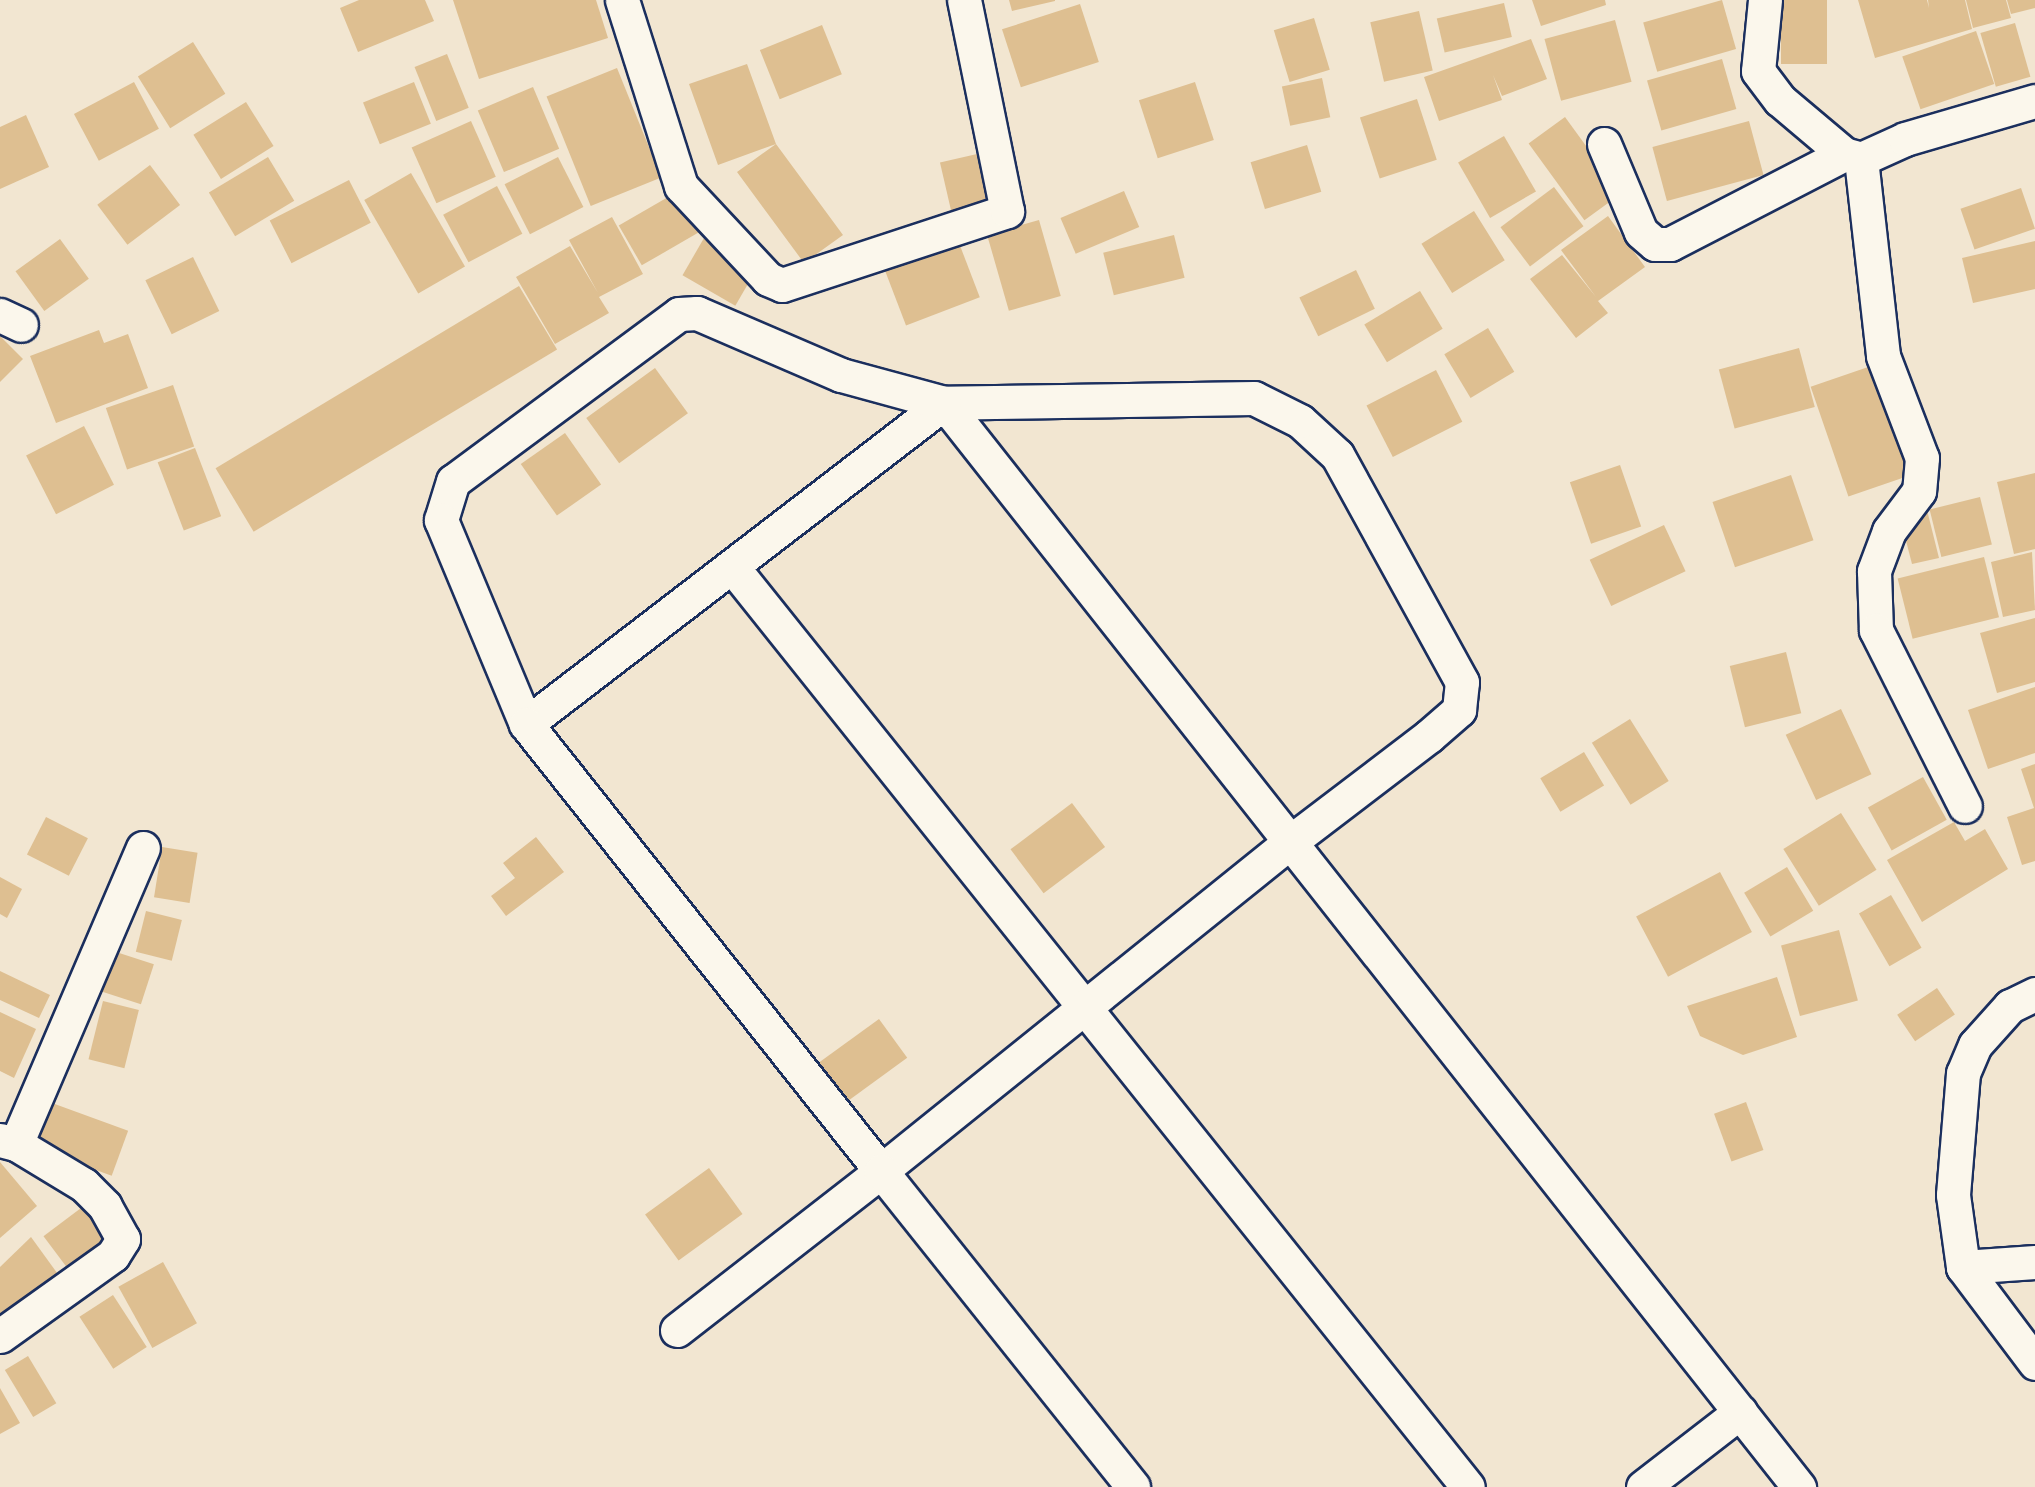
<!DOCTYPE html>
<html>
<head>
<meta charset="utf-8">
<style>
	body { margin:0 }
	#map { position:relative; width:2035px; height:1487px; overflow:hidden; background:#f2e6d1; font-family:Kalam,sans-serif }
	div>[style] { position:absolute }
	.building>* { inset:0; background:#debf91; transform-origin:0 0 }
	.roads { filter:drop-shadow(2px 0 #1b2f5e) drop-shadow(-2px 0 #1b2f5e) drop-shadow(0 2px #1b2f5e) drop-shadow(0 -2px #1b2f5e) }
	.minor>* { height:33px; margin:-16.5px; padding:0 16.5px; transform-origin:16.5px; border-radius:16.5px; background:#fbf7ec }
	span { translate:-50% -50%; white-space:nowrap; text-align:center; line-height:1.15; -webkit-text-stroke:5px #fbf7ec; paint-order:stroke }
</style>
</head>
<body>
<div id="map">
	<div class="building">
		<div style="clip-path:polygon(359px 0,425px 0,434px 21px,358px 52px,340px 8px)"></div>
		<div style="clip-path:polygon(453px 0,596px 0,608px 38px,479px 79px)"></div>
		<div style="clip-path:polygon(1009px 0,1055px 0,1055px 1px,1012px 11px)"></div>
		<div style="clip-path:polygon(1532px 0,1605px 0,1606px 5px,1541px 26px)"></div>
		<div style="left:1722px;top:0;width:51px;height:82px;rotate:74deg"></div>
		<div style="left:1781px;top:0;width:46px;height:64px"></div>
		<div style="clip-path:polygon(1858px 0,1927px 0,1929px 8px,1928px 0,1965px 0,1972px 29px,1875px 58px)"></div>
		<div style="clip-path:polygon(1966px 0,2006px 0,2011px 18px,1973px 28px)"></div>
		<div style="clip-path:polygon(2007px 0,2035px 0,2035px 8px,2011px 14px)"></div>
		<div style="left:1504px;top:3px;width:35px;height:69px;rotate:77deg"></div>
		<div style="left:1080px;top:4px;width:61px;height:82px;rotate:72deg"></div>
		<div style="left:1419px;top:11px;width:61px;height:50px;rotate:77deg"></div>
		<div style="left:1314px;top:18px;width:54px;height:42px;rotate:73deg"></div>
		<div style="left:1615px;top:20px;width:64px;height:73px;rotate:75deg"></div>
		<div style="left:2015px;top:23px;width:56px;height:36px;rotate:74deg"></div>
		<div style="left:822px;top:25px;width:53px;height:67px;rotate:68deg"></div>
		<div style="left:1976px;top:31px;width:56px;height:78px;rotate:71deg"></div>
		<div style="clip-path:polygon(1531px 39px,1547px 79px,1502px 96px,1493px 75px,1502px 100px,1439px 121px,1424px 77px)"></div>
		<div style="left:193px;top:42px;width:61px;height:65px;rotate:58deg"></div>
		<div style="left:447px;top:54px;width:58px;height:35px;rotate:68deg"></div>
		<div style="left:1722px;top:59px;width:52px;height:78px;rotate:74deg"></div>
		<div style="clip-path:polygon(747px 64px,776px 144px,843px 235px,804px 263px,737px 172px,776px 144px,718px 165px,689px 84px)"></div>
		<div style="left:617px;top:68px;width:118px;height:76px;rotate:68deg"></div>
		<div style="left:1322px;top:78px;width:40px;height:41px;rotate:78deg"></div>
		<div style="left:134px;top:82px;width:53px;height:68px;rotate:62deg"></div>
		<div style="left:414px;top:82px;width:45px;height:55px;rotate:68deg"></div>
		<div style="left:1195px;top:82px;width:61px;height:59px;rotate:72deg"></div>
		<div style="left:533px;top:87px;width:67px;height:60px;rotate:67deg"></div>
		<div style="left:1417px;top:99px;width:64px;height:60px;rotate:72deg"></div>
		<div style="left:246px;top:102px;width:52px;height:62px;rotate:58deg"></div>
		<div style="clip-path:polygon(26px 115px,49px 167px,0 189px,0 127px)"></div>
		<div style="left:1565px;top:117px;width:95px;height:45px;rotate:54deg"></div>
		<div style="left:471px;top:121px;width:61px;height:65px;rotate:66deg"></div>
		<div style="left:1749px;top:121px;width:56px;height:100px;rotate:75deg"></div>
		<div style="left:1504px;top:136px;width:64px;height:53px;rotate:60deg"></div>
		<div style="left:1307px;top:145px;width:49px;height:59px;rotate:73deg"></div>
		<div style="left:977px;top:154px;width:57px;height:38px;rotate:77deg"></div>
		<div style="left:268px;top:157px;width:51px;height:69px;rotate:59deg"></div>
		<div style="left:558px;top:157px;width:56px;height:60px;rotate:63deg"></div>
		<div style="left:150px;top:165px;width:50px;height:66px;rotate:53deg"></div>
		<div style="left:411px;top:173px;width:108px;height:54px;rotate:60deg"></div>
		<div style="left:349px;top:180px;width:48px;height:89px;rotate:63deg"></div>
		<div style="left:497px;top:186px;width:54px;height:61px;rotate:62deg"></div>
		<div style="left:1554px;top:187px;width:49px;height:67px;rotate:53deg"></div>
		<div style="left:2021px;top:188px;width:43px;height:64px;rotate:71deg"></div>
		<div style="left:682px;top:189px;width:46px;height:73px;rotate:60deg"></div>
		<div style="left:1124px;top:191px;width:39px;height:69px;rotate:67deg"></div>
		<div style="left:1474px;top:211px;width:58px;height:62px;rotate:58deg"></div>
		<div style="clip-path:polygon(1608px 216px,1645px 267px,1598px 301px,1608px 313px,1576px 338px,1530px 279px,1562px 255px,1596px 297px,1561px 250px)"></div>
		<div style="clip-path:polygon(612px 217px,643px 274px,599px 297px,609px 313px,555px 344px,516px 277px,570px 246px,598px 293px,569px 240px)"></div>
		<div style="left:1039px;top:220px;width:79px;height:54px;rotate:74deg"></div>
		<div style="left:1174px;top:235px;width:44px;height:73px;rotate:76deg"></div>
		<div style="left:704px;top:238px;width:61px;height:43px;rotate:30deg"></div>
		<div style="left:60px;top:239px;width:49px;height:55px;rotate:54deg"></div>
		<div style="clip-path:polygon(2035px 241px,2035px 289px,1973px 303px,1962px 258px)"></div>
		<div style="left:959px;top:243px;width:58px;height:79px;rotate:69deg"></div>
		<div style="left:193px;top:257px;width:60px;height:53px;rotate:64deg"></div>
		<div style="left:1356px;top:270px;width:43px;height:63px;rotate:64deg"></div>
		<div style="left:519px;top:286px;width:74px;height:354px;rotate:59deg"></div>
		<div style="left:1420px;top:291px;width:44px;height:65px;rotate:59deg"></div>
		<div style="left:1488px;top:328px;width:51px;height:51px;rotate:59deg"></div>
		<div style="clip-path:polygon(99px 330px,104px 343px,128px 334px,148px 388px,56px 423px,30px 356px)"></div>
		<div style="clip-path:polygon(0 336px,23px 359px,0 382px)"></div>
		<div style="left:1799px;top:348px;width:61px;height:83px;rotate:75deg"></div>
		<div style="left:1874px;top:365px;width:116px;height:67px;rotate:71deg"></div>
		<div style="left:655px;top:368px;width:56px;height:85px;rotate:54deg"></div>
		<div style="left:1436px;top:370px;width:58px;height:78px;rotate:63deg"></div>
		<div style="left:173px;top:385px;width:65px;height:71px;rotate:71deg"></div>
		<div style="left:84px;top:426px;width:66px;height:65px;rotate:63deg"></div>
		<div style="left:565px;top:433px;width:63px;height:54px;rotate:55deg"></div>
		<div style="left:195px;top:448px;width:73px;height:40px;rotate:69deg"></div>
		<div style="left:1620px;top:465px;width:65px;height:53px;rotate:71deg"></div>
		<div style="clip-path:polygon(2035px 473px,2035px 549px,2014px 554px,1997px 482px)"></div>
		<div style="left:1791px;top:475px;width:69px;height:83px;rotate:71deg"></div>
		<div style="left:1980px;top:497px;width:49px;height:52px;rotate:76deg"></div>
		<div style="clip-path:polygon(1927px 510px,1939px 558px,1912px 564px,1904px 533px,1917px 511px)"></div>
		<div style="left:1664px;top:525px;width:51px;height:82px;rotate:65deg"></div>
		<div style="clip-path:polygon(2032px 552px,2035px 610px,2003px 617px,1991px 562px)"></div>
		<div style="left:1984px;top:557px;width:62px;height:89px;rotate:76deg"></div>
		<div style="clip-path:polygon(2035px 618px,2035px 682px,1997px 693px,1980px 633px)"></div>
		<div style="left:1786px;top:652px;width:63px;height:58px;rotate:76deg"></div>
		<div style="clip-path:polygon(2035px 687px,2035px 753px,1988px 769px,1968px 710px)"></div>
		<div style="left:1841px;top:709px;width:72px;height:61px;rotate:65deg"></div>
		<div style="left:1630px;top:719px;width:73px;height:45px;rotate:58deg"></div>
		<div style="left:1584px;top:752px;width:39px;height:51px;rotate:59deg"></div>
		<div style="clip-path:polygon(2035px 764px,2035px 861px,2022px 865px,2007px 817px,2034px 808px,2021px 769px)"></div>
		<div style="left:1923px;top:777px;width:49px;height:63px;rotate:61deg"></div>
		<div style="left:1072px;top:803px;width:55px;height:77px;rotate:53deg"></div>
		<div style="left:1841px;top:813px;width:67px;height:68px;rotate:58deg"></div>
		<div style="left:46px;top:817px;width:47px;height:42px;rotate:27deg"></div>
		<div style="clip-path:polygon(1954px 822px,1965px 841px,1985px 829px,2008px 869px,1922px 922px,1887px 860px)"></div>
		<div style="clip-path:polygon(536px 837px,564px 872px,506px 916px,491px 896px,515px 878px,503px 863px)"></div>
		<div style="left:162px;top:847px;width:36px;height:51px;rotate:9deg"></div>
		<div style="left:1787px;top:867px;width:51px;height:50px;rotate:59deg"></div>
		<div style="left:1720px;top:872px;width:68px;height:95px;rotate:62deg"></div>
		<div style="clip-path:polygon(0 877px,22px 889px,7px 918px,0 914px)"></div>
		<div style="left:1891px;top:895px;width:61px;height:37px;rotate:60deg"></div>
		<div style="left:146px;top:911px;width:37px;height:42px;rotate:14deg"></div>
		<div style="left:1839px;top:930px;width:73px;height:60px;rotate:75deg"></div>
		<div style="left:113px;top:951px;width:43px;height:42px;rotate:18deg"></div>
		<div style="clip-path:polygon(0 971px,50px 995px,39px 1018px,0 1000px)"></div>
		<div style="clip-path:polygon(1777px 977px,1797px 1037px,1743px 1055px,1700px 1036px,1687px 1006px)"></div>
		<div style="left:1937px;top:988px;width:32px;height:48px;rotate:56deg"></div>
		<div style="left:103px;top:1001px;width:37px;height:60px;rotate:14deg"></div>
		<div style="clip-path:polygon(0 1012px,36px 1029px,14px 1078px,0 1071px)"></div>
		<div style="left:879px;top:1019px;width:48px;height:78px;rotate:54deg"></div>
		<div style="left:1746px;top:1102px;width:51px;height:34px;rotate:70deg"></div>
		<div style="left:52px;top:1103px;width:81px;height:48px;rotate:20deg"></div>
		<div style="clip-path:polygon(0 1162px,37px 1206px,0 1238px)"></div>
		<div style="left:709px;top:1168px;width:57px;height:79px;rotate:54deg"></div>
		<div style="left:89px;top:1202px;width:44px;height:57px;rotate:53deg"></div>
		<div style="clip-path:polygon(31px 1237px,60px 1277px,0 1324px,0 1267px)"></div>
		<div style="left:163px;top:1262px;width:70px;height:51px;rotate:61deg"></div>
		<div style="left:113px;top:1295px;width:62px;height:40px;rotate:57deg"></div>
		<div style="left:28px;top:1356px;width:55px;height:27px;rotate:59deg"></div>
		<div style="clip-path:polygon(0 1388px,20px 1423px,0 1434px)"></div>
	</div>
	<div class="roads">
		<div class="minor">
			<div style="left:622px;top:0;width:195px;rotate:72.4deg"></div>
			<div style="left:681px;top:186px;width:127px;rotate:46.9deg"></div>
			<div style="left:768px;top:279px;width:15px;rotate:23deg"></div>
			<div style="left:782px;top:285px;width:237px;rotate:-18.2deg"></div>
			<div style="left:1007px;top:211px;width:215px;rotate:-101.5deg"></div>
			<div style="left:1765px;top:0;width:71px;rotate:95.6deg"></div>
			<div style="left:1758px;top:71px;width:36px;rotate:53deg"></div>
			<div style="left:1780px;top:100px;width:84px;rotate:40.2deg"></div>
			<div style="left:1844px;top:154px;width:18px;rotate:16deg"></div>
			<div style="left:1861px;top:159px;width:198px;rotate:83.6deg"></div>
			<div style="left:1883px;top:356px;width:109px;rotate:69.1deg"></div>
			<div style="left:1922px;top:458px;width:33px;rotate:95deg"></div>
			<div style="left:1919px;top:491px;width:50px;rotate:126.9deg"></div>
			<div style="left:1889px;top:531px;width:43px;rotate:110.6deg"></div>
			<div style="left:1874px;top:571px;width:59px;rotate:88.1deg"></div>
			<div style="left:1876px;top:630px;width:197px;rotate:63.2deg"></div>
			<div style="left:1604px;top:144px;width:95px;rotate:67.2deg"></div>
			<div style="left:1641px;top:232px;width:18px;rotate:41deg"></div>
			<div style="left:1655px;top:244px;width:15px"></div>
			<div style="left:1670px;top:244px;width:196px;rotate:-27.3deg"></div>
			<div style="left:1861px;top:159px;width:48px;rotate:-24.4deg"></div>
			<div style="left:1905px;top:139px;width:135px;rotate:-16.3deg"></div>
			<div style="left:0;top:315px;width:23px;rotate:25deg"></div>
			<div style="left:734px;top:569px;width:1175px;rotate:51.36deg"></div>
			<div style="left:526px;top:724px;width:527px;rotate:-37.52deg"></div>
			<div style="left:944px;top:403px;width:1381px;rotate:51.74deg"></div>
			<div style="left:2035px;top:994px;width:28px;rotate:154deg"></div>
			<div style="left:2010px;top:1006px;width:52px;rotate:131.9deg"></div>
			<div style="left:1975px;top:1045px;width:30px;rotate:113deg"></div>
			<div style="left:1963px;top:1073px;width:122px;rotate:94.7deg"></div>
			<div style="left:1953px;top:1195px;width:73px;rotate:82.1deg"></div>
			<div style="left:1963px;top:1267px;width:120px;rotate:53.1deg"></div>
			<div style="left:0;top:1140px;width:16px;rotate:14deg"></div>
			<div style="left:16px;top:1144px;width:322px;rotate:-66.8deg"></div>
			<div style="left:1963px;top:1267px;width:72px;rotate:-4deg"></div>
			<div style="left:677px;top:1330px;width:259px;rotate:-37.9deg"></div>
			<div style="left:881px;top:1171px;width:525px;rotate:-38.81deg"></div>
			<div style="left:1290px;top:842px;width:175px;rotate:-37.3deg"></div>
			<div style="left:1429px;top:736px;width:40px;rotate:-41deg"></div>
			<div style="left:1459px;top:710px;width:28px;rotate:-84deg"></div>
			<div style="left:1462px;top:682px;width:259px;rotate:-118.8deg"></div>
			<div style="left:1337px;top:455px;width:50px;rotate:-137.4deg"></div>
			<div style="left:1300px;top:421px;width:51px;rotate:-153.4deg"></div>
			<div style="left:1254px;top:398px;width:310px;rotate:179.1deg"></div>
			<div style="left:944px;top:403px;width:107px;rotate:-164.8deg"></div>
			<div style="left:841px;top:375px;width:157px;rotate:-156.7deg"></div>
			<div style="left:697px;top:313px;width:18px;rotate:177deg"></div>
			<div style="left:679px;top:314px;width:281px;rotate:143.5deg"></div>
			<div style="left:453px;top:481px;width:41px;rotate:107.1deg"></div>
			<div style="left:441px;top:520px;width:221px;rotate:67.4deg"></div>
			<div style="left:526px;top:724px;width:571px;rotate:51.54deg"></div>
			<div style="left:881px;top:1171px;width:404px;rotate:51.4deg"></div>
			<div style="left:0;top:1336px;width:139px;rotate:-35.6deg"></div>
			<div style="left:113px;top:1255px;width:19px;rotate:-58deg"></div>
			<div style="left:123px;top:1239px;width:38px;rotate:-119deg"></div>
			<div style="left:105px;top:1206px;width:30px;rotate:-135deg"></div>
			<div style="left:84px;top:1185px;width:79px;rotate:-148.9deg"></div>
			<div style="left:1643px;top:1487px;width:123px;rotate:-37.7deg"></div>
		</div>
	</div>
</div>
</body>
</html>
